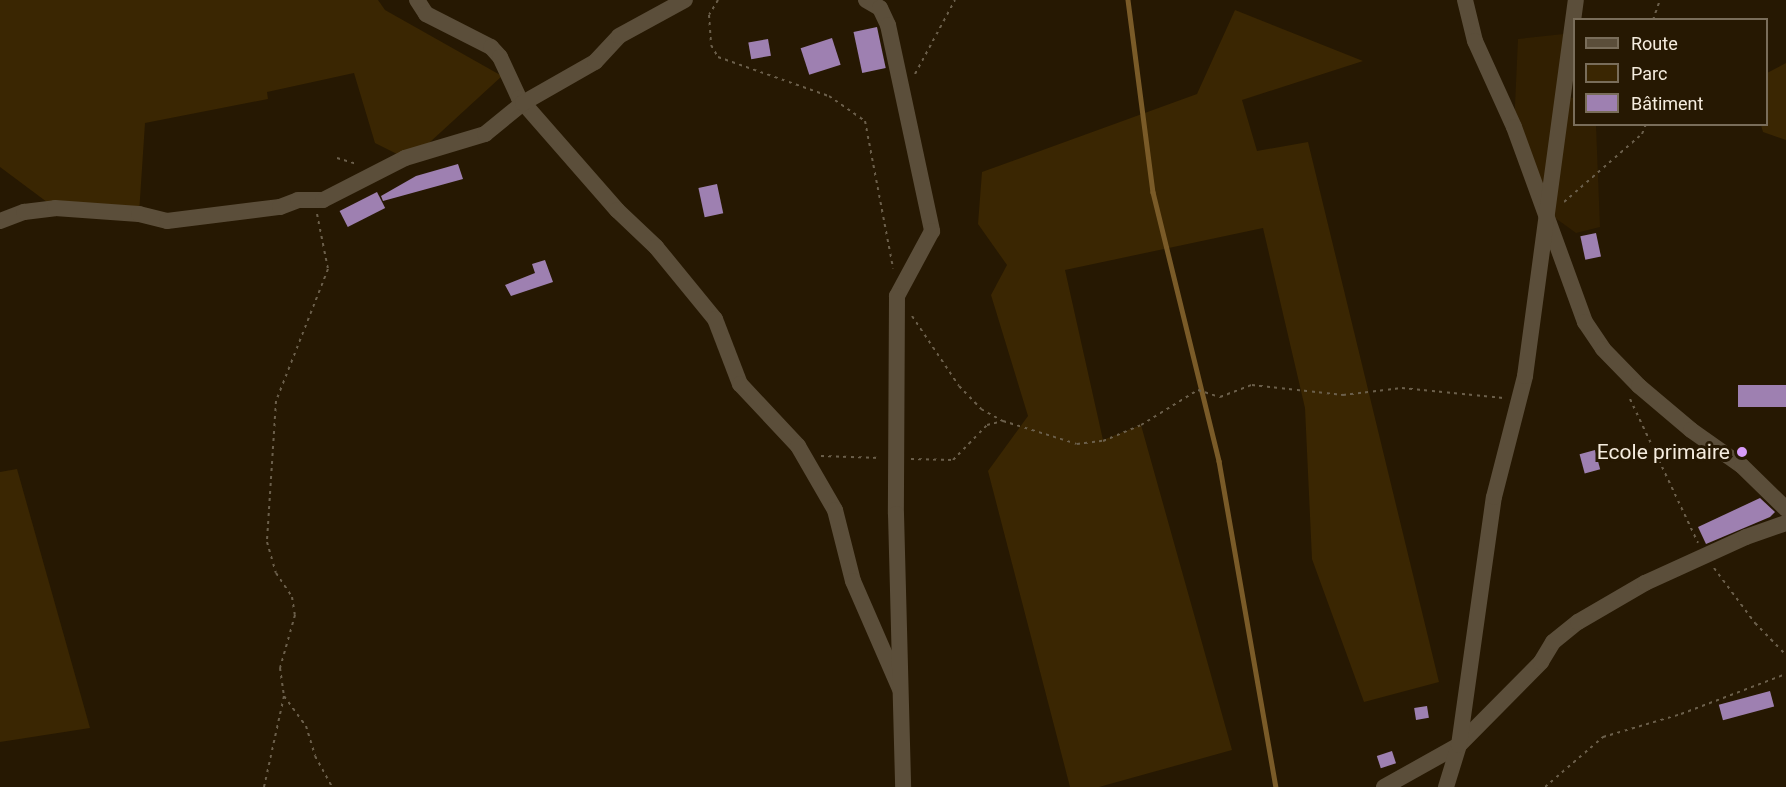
<!DOCTYPE html>
<html>
<head>
<meta charset="utf-8">
<style>
	body { margin:0 }
	#map { position:relative; width:1786px; height:787px; overflow:hidden; background:#261802; font-family:Roboto,sans-serif }
	div>[style] { position:absolute }
	.built>* { inset:0; background:#311f01 }
	.green>* { inset:0; background:#3a2602 }
	.stream>* { height:4.5px; margin:-2.25px; padding:0 2.25px; transform-origin:2.25px; border-radius:2.25px; background:#7a5b28 }
	.building>* { inset:0; background:#9e80b1; transform-origin:0 0 }
	.path>* { height:2px; margin-top:-1px; transform-origin:0; background:repeating-linear-gradient(90deg,#6b5f4b 0 3px,transparent 0 7.5px) }
	.minor>* { height:16px; margin:-8px; padding:0 8px; transform-origin:8px; border-radius:8px; background:#5b4e3a }
	.dots>* { width:16px; height:16px; translate:-50% -50%; box-sizing:border-box; border:3px solid #261802; border-radius:50% }
	span { translate:-50% -50%; white-space:nowrap; text-align:center; line-height:1.15; -webkit-text-stroke:6px #261802; paint-order:stroke }
	.poi-label { font-size:21px; color:#f5ecde }
	.right { translate:-100% -50%; text-align:right }
	.legend { position:absolute; left:1573px; top:18px; width:195px; height:108px; box-sizing:border-box; background:#261802; border:2px solid #796d5a; margin:0; padding:8px 10px; list-style:none; font-size:18px; color:#f5ecde }
	.legend li { display:flex; align-items:center; gap:12px; height:30px }
	.legend b { width:30px; border:2px solid #796d5a }
</style>
</head>
<body>
<div id="map">
	<div class="built">
		<div style="clip-path:polygon(1573px 33px,1565px 97px,1574px 98px,1574px 124px,1596px 125px,1600px 227px,1576px 233px,1547px 212px,1514px 127px,1518px 39px)"></div>
	</div>
	<div class="green">
		<div style="clip-path:polygon(0 0,378px 0,385px 10px,502px 76px,417px 154px,405px 158px,375px 143px,354px 73px,267px 92px,268px 99px,145px 123px,139px 214px,55px 208px,0 167px)"></div>
		<div style="clip-path:polygon(1235px 10px,1363px 61px,1242px 100px,1257px 151px,1308px 142px,1439px 682px,1364px 702px,1312px 559px,1305px 408px,1263px 228px,1065px 270px,1103px 440px,1141px 425px,1232px 750px,1099px 787px,1070px 787px,988px 471px,1028px 416px,991px 295px,1007px 265px,978px 224px,982px 172px,1197px 94px)"></div>
		<div style="clip-path:polygon(1786px 63px,1786px 140px,1763px 132px,1761px 125px,1766px 124px,1767px 73px)"></div>
		<div style="clip-path:polygon(17px 469px,90px 728px,0 742px,0 472px)"></div>
	</div>
	<div class="stream">
		<div style="left:1128px;top:0;width:194px;rotate:82.6deg"></div>
		<div style="left:1153px;top:192px;width:277px;rotate:76.2deg"></div>
		<div style="left:1219px;top:461px;width:331px;rotate:80.1deg"></div>
	</div>
	<div class="building">
		<div style="left:877px;top:27px;width:42px;height:24px;rotate:78deg"></div>
		<div style="left:832px;top:38px;width:28px;height:33px;rotate:72deg"></div>
		<div style="left:768px;top:39px;width:17px;height:20px;rotate:80deg"></div>
		<div style="clip-path:polygon(458px 164px,463px 179px,383px 201px,381px 196px,416px 176px)"></div>
		<div style="left:717px;top:184px;width:30px;height:19px;rotate:78deg"></div>
		<div style="left:377px;top:192px;width:18px;height:42px;rotate:63deg"></div>
		<div style="left:1596px;top:233px;width:24px;height:16px;rotate:78deg"></div>
		<div style="clip-path:polygon(545px 260px,553px 282px,511px 296px,505px 285px,535px 273px,532px 264px)"></div>
		<div style="left:1786px;top:385px;width:22px;height:48px;rotate:90deg"></div>
		<div style="left:1595px;top:450px;width:20px;height:16px;rotate:75deg"></div>
		<div style="clip-path:polygon(1760px 498px,1775px 512px,1770px 517px,1706px 544px,1698px 527px)"></div>
		<div style="left:1770px;top:691px;width:16px;height:53px;rotate:75deg"></div>
		<div style="left:1427px;top:706px;width:12px;height:13px;rotate:81deg"></div>
		<div style="left:1392px;top:751px;width:13px;height:16px;rotate:72deg"></div>
	</div>
	<div class="path">
		<div style="left:718px;top:0;width:17px;rotate:121deg"></div>
		<div style="left:709px;top:15px;width:30px;rotate:86deg"></div>
		<div style="left:711px;top:45px;width:14px;rotate:60deg"></div>
		<div style="left:718px;top:57px;width:118px;rotate:19.4deg"></div>
		<div style="left:829px;top:96px;width:44px;rotate:34.8deg"></div>
		<div style="left:865px;top:121px;width:150px;rotate:79.2deg"></div>
		<div style="left:1653px;top:20px;width:21px;rotate:-71deg"></div>
		<div style="left:915px;top:74px;width:84px;rotate:-61.6deg"></div>
		<div style="left:337px;top:158px;width:21px;rotate:17deg"></div>
		<div style="left:1564px;top:202px;width:103px;rotate:-41.1deg"></div>
		<div style="left:1642px;top:134px;width:11px;rotate:-68deg"></div>
		<div style="left:317px;top:214px;width:56px;rotate:78.7deg"></div>
		<div style="left:328px;top:269px;width:142px;rotate:111.5deg"></div>
		<div style="left:276px;top:401px;width:141px;rotate:93.7deg"></div>
		<div style="left:267px;top:542px;width:32px;rotate:74deg"></div>
		<div style="left:276px;top:573px;width:29px;rotate:56deg"></div>
		<div style="left:292px;top:597px;width:18px;rotate:81deg"></div>
		<div style="left:295px;top:615px;width:55px;rotate:105.8deg"></div>
		<div style="left:280px;top:668px;width:28px;rotate:82deg"></div>
		<div style="left:284px;top:696px;width:37px;rotate:54deg"></div>
		<div style="left:306px;top:726px;width:31px;rotate:73deg"></div>
		<div style="left:315px;top:756px;width:35px;rotate:61deg"></div>
		<div style="left:912px;top:316px;width:84px;rotate:56.1deg"></div>
		<div style="left:959px;top:386px;width:32px;rotate:46deg"></div>
		<div style="left:981px;top:409px;width:25px;rotate:29deg"></div>
		<div style="left:1630px;top:399px;width:159px;rotate:64.7deg"></div>
		<div style="left:821px;top:456px;width:60px;rotate:1.9deg"></div>
		<div style="left:911px;top:459px;width:42px;rotate:1.4deg"></div>
		<div style="left:953px;top:460px;width:49px;rotate:-45.8deg"></div>
		<div style="left:987px;top:425px;width:16px;rotate:-14deg"></div>
		<div style="left:1003px;top:421px;width:77px;rotate:17.3deg"></div>
		<div style="left:1077px;top:444px;width:26px;rotate:-7deg"></div>
		<div style="left:1103px;top:441px;width:41px;rotate:-22.8deg"></div>
		<div style="left:1141px;top:425px;width:67px;rotate:-31.6deg"></div>
		<div style="left:1198px;top:390px;width:23px;rotate:18deg"></div>
		<div style="left:1220px;top:397px;width:34px;rotate:-21deg"></div>
		<div style="left:1252px;top:385px;width:92px;rotate:6.3deg"></div>
		<div style="left:1343px;top:395px;width:59px;rotate:-6.8deg"></div>
		<div style="left:1402px;top:388px;width:102px;rotate:5.6deg"></div>
		<div style="left:1714px;top:568px;width:69px;rotate:53.3deg"></div>
		<div style="left:1755px;top:623px;width:45px;rotate:45.9deg"></div>
		<div style="left:264px;top:787px;width:93px;rotate:-77.6deg"></div>
		<div style="left:1545px;top:787px;width:77px;rotate:-40.8deg"></div>
		<div style="left:1603px;top:737px;width:81px;rotate:-16.4deg"></div>
		<div style="left:1681px;top:714px;width:112px;rotate:-20.9deg"></div>
	</div>
	<div class="minor">
		<div style="left:417px;top:0;width:17px;rotate:57deg"></div>
		<div style="left:426px;top:14px;width:73px;rotate:26.9deg"></div>
		<div style="left:491px;top:47px;width:13px;rotate:48deg"></div>
		<div style="left:500px;top:57px;width:45px;rotate:65.1deg"></div>
		<div style="left:519px;top:98px;width:149px;rotate:48.8deg"></div>
		<div style="left:617px;top:210px;width:54px;rotate:43.5deg"></div>
		<div style="left:656px;top:247px;width:93px;rotate:50.7deg"></div>
		<div style="left:715px;top:319px;width:70px;rotate:69deg"></div>
		<div style="left:740px;top:384px;width:85px;rotate:46.9deg"></div>
		<div style="left:798px;top:446px;width:74px;rotate:60deg"></div>
		<div style="left:835px;top:510px;width:73px;rotate:75.8deg"></div>
		<div style="left:853px;top:581px;width:118px;rotate:66.5deg"></div>
		<div style="left:866px;top:0;width:16px;rotate:30deg"></div>
		<div style="left:880px;top:8px;width:19px;rotate:65deg"></div>
		<div style="left:888px;top:25px;width:211px;rotate:77.9deg"></div>
		<div style="left:932px;top:231px;width:74px;rotate:118.3deg"></div>
		<div style="left:897px;top:296px;width:218px;rotate:90.3deg"></div>
		<div style="left:896px;top:514px;width:273px;rotate:88.5deg"></div>
		<div style="left:1465px;top:0;width:42px;rotate:76.3deg"></div>
		<div style="left:1475px;top:41px;width:94px;rotate:65.6deg"></div>
		<div style="left:1514px;top:127px;width:208px;rotate:70deg"></div>
		<div style="left:1585px;top:322px;width:32px;rotate:56deg"></div>
		<div style="left:1603px;top:349px;width:52px;rotate:45.8deg"></div>
		<div style="left:1639px;top:386px;width:68px;rotate:40.2deg"></div>
		<div style="left:1691px;top:430px;width:62px;rotate:35.2deg"></div>
		<div style="left:1742px;top:466px;width:62px;rotate:44.3deg"></div>
		<div style="left:0;top:221px;width:26px;rotate:-21deg"></div>
		<div style="left:24px;top:212px;width:31px;rotate:-7deg"></div>
		<div style="left:55px;top:208px;width:84px;rotate:4.1deg"></div>
		<div style="left:139px;top:214px;width:29px;rotate:14deg"></div>
		<div style="left:167px;top:221px;width:114px;rotate:-7.1deg"></div>
		<div style="left:280px;top:207px;width:19px;rotate:-21deg"></div>
		<div style="left:298px;top:200px;width:25px"></div>
		<div style="left:323px;top:200px;width:92px;rotate:-27.1deg"></div>
		<div style="left:405px;top:158px;width:84px;rotate:-16.7deg"></div>
		<div style="left:485px;top:134px;width:49px;rotate:-39.2deg"></div>
		<div style="left:523px;top:103px;width:83px;rotate:-29.7deg"></div>
		<div style="left:595px;top:62px;width:35px;rotate:-47deg"></div>
		<div style="left:619px;top:36px;width:75px;rotate:-28.6deg"></div>
		<div style="left:1384px;top:787px;width:86px;rotate:-29.2deg"></div>
		<div style="left:1459px;top:745px;width:117px;rotate:-45.3deg"></div>
		<div style="left:1541px;top:662px;width:23px;rotate:-59deg"></div>
		<div style="left:1553px;top:642px;width:32px;rotate:-39deg"></div>
		<div style="left:1578px;top:622px;width:78px;rotate:-30.2deg"></div>
		<div style="left:1645px;top:583px;width:111px;rotate:-24.5deg"></div>
		<div style="left:1746px;top:537px;width:42px;rotate:-19.3deg"></div>
		<div style="left:1446px;top:787px;width:44px;rotate:-72.8deg"></div>
		<div style="left:1459px;top:745px;width:250px;rotate:-82deg"></div>
		<div style="left:1494px;top:497px;width:125px;rotate:-75.6deg"></div>
		<div style="left:1525px;top:376px;width:379px;rotate:-82.3deg"></div>
	</div>
	<div class="dots">
		<div style="left:1742px;top:452px;background:#d79bf9"></div>
	</div>
	<div class="poi-label">
		<span class="right" style="left:1730px;top:452px">Ecole primaire</span>
	</div>
	<ul class="legend">
	<li><b style="height:8px;background:#5b4e3a"></b>Route</li>
	<li><b style="height:16px;background:#3a2602"></b>Parc</li>
	<li><b style="height:16px;background:#9e80b1"></b>Bâtiment</li>
	</ul>
</div>
</body>
</html>
